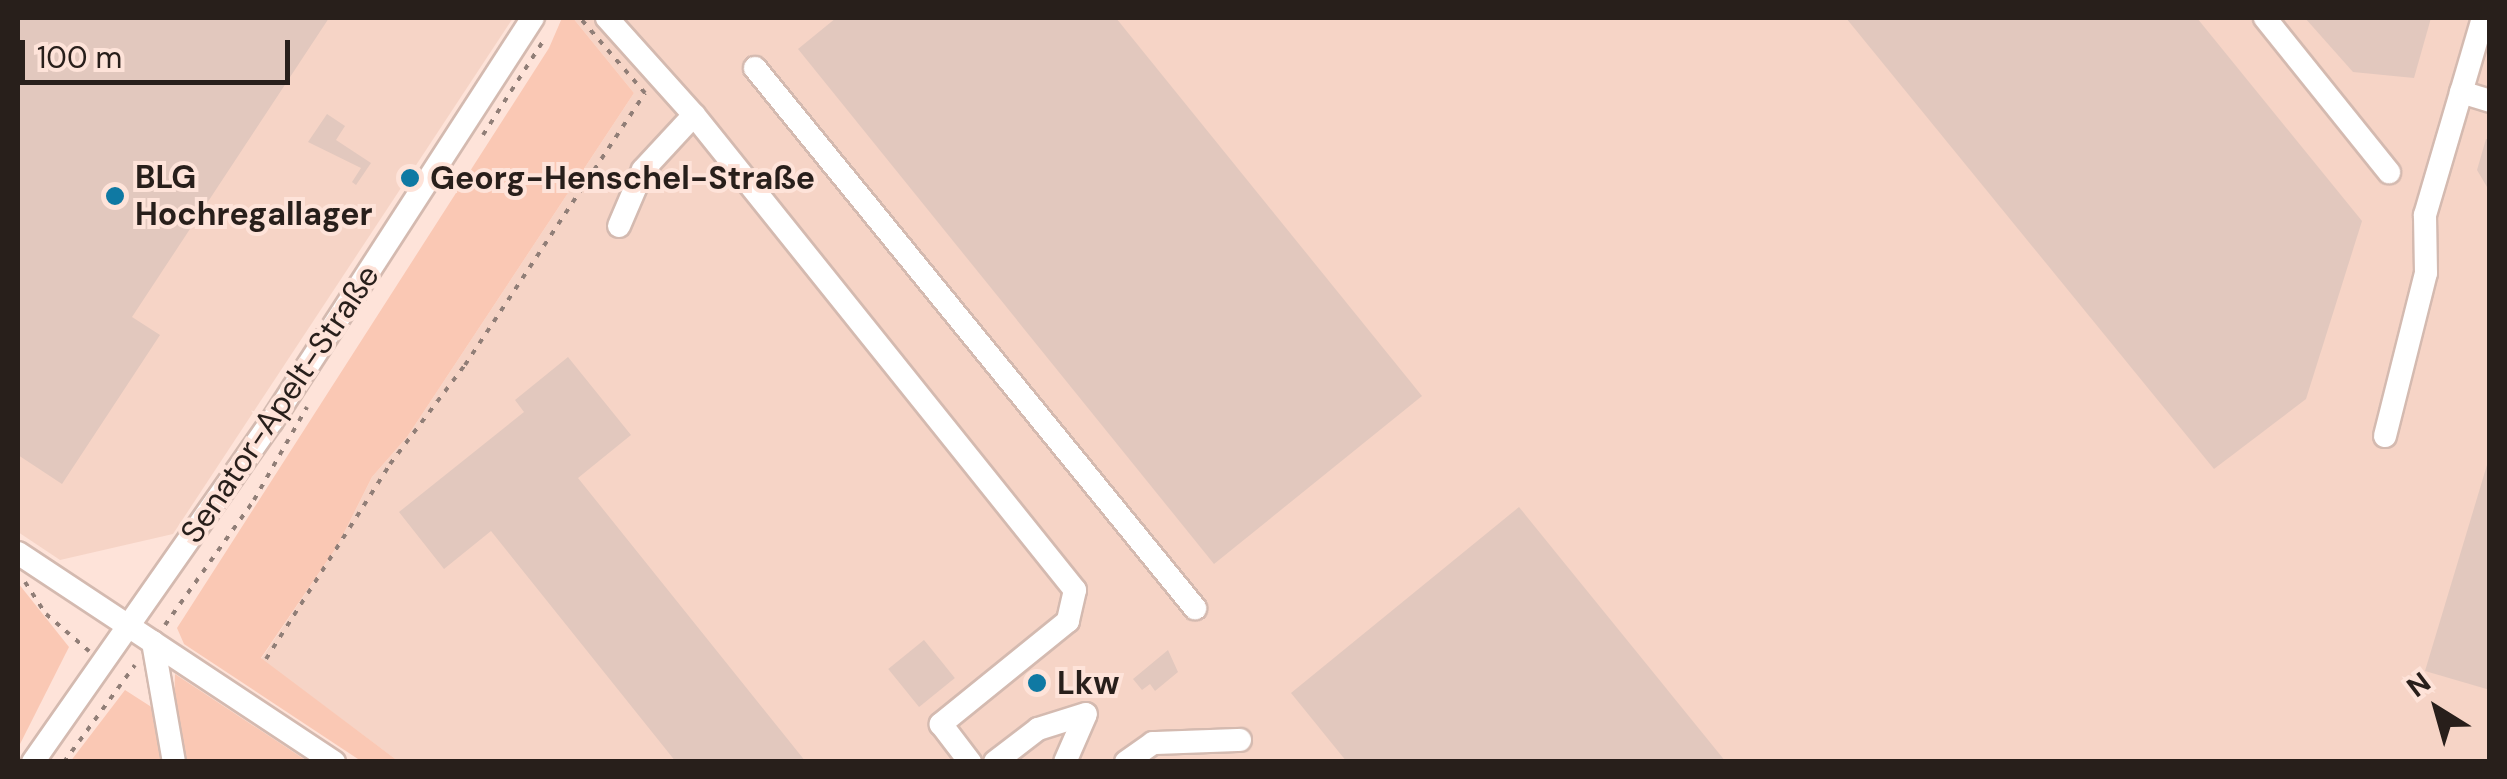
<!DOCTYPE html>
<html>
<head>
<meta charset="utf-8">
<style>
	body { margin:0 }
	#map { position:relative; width:2507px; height:779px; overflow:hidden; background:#fee3d9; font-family:"DM Sans",sans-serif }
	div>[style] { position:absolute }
	.built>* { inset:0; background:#f6d4c6 }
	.green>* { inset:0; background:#fac8b4 }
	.building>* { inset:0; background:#e2c8be; transform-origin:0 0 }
	.path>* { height:4px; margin-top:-2px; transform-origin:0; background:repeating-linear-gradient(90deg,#907e77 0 5px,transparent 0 13px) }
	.roads { filter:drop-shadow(2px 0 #d4bab0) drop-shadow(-2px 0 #d4bab0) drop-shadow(0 2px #d4bab0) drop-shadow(0 -2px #d4bab0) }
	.minor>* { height:22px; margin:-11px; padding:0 11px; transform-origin:11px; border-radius:11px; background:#fff }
	.dots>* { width:28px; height:28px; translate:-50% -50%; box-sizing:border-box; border:5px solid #fee3d9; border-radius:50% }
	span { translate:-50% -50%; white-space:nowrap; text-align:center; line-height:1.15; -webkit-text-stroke:8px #fee3d9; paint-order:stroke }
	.poi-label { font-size:32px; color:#281f1b; font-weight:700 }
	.left { translate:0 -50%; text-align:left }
	.street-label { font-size:32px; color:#281f1b }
	.frame { position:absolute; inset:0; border:20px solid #281f1b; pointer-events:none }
	.north { position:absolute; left:2387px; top:659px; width:100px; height:100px; -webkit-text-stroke:8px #fee3d9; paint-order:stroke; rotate:323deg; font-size:28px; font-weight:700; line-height:40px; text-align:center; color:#281f1b }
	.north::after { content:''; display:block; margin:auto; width:35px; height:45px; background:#281f1b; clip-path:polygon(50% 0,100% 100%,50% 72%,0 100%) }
	.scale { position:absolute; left:20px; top:40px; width:270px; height:45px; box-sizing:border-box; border:5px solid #281f1b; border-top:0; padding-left:12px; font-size:30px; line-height:35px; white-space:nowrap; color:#281f1b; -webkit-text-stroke:8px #fee3d9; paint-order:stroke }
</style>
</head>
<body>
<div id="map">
	<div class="built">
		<div style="clip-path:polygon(18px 18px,513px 18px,173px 534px,60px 560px,18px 532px)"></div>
		<div style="clip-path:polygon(573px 18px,2489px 18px,2489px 761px,398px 761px,261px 659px,338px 545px,372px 477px,407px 437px,634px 93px)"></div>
	</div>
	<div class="green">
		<div style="clip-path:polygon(562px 18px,573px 18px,634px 93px,407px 437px,372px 477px,338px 545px,261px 658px,398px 761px,361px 761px,184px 644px,177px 628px,549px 48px)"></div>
		<div style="clip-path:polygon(18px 583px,69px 647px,18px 748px)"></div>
		<div style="clip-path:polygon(175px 674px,307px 761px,70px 762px,125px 690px,153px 708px,174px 706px)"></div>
	</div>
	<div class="building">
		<div style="clip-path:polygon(18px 18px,329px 18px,132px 317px,160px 335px,62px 484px,18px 455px)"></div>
		<div style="clip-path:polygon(836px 18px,1116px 18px,1422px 396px,1214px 564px,798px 49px)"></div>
		<div style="clip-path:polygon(1846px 18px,2197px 18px,2362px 221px,2306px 399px,2214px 469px)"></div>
		<div style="clip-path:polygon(2305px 18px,2431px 18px,2414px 78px,2353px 72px)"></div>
		<div style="clip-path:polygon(327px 114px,345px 126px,336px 140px,371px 163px,356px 185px,352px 182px,361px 168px,308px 142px)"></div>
		<div style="clip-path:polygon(2486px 139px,2490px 140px,2490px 192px,2477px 170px)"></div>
		<div style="clip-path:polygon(568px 357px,631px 435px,578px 478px,806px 762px,676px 762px,491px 531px,444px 569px,399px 512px,524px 412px,515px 400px)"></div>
		<div style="clip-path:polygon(2490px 455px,2490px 690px,2425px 671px)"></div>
		<div style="clip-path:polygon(1519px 507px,1726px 762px,1347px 762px,1291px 693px)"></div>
		<div style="left:924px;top:640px;width:49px;height:46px;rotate:51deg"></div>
		<div style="clip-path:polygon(1168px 650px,1178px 672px,1155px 691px,1150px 684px,1142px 690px,1133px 679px)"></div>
	</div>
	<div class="path">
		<div style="left:483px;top:135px;width:115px;rotate:-57.4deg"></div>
		<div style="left:25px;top:582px;width:38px;rotate:57deg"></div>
		<div style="left:46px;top:614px;width:57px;rotate:40.7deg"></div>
		<div style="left:165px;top:625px;width:153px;rotate:-54.5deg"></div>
		<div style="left:254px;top:500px;width:107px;rotate:-60.3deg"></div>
		<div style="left:266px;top:659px;width:231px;rotate:-57.5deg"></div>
		<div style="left:390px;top:464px;width:124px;rotate:-52.9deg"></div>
		<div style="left:465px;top:365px;width:326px;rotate:-56.5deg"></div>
		<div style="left:645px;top:93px;width:99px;rotate:-130.9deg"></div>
		<div style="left:64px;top:762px;width:120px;rotate:-53.8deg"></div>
	</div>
	<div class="roads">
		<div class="minor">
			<div style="left:607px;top:18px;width:130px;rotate:48.1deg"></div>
			<div style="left:694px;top:115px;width:609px;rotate:51.27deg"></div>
			<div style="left:1075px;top:590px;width:32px;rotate:103deg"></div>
			<div style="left:1068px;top:621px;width:164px;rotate:141deg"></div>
			<div style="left:941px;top:724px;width:48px;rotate:52.7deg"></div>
			<div style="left:2265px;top:18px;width:198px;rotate:51.2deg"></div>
			<div style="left:755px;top:68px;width:697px;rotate:50.83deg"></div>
			<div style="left:2461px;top:92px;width:30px;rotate:17deg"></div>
			<div style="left:619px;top:226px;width:61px;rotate:-66.8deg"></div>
			<div style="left:643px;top:170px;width:75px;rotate:-47.2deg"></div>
			<div style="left:2385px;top:436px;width:168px;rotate:-75.9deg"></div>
			<div style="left:2426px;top:273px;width:58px;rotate:-91deg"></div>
			<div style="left:2425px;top:215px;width:205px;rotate:-73.6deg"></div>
			<div style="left:18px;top:553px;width:379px;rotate:33.5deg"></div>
			<div style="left:153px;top:642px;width:122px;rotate:80.1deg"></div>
			<div style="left:33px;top:762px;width:416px;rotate:-55deg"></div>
			<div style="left:272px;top:421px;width:480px;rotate:-57.1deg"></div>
			<div style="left:995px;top:762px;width:54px;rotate:-37.5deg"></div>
			<div style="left:1038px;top:729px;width:50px;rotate:-17.4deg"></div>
			<div style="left:1065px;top:762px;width:52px;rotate:-66.4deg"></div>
			<div style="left:1126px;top:762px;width:33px;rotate:-35deg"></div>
			<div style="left:1153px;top:743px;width:87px;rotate:-2deg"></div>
		</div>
	</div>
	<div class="dots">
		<div style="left:410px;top:178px;background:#0f79a3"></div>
		<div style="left:115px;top:196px;background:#0f79a3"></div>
		<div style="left:1037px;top:683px;background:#0f79a3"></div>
	</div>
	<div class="poi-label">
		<span class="left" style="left:135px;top:196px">BLG<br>Hochregallager</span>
		<span class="left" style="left:430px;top:178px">Georg-Henschel-Straße</span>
		<span class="left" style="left:1057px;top:683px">Lkw</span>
	</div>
	<div class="street-label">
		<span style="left:280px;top:404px;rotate:-56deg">Senator-Apelt-Straße</span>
	</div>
	<div class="frame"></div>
	<div class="north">N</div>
	<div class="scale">100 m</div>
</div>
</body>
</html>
